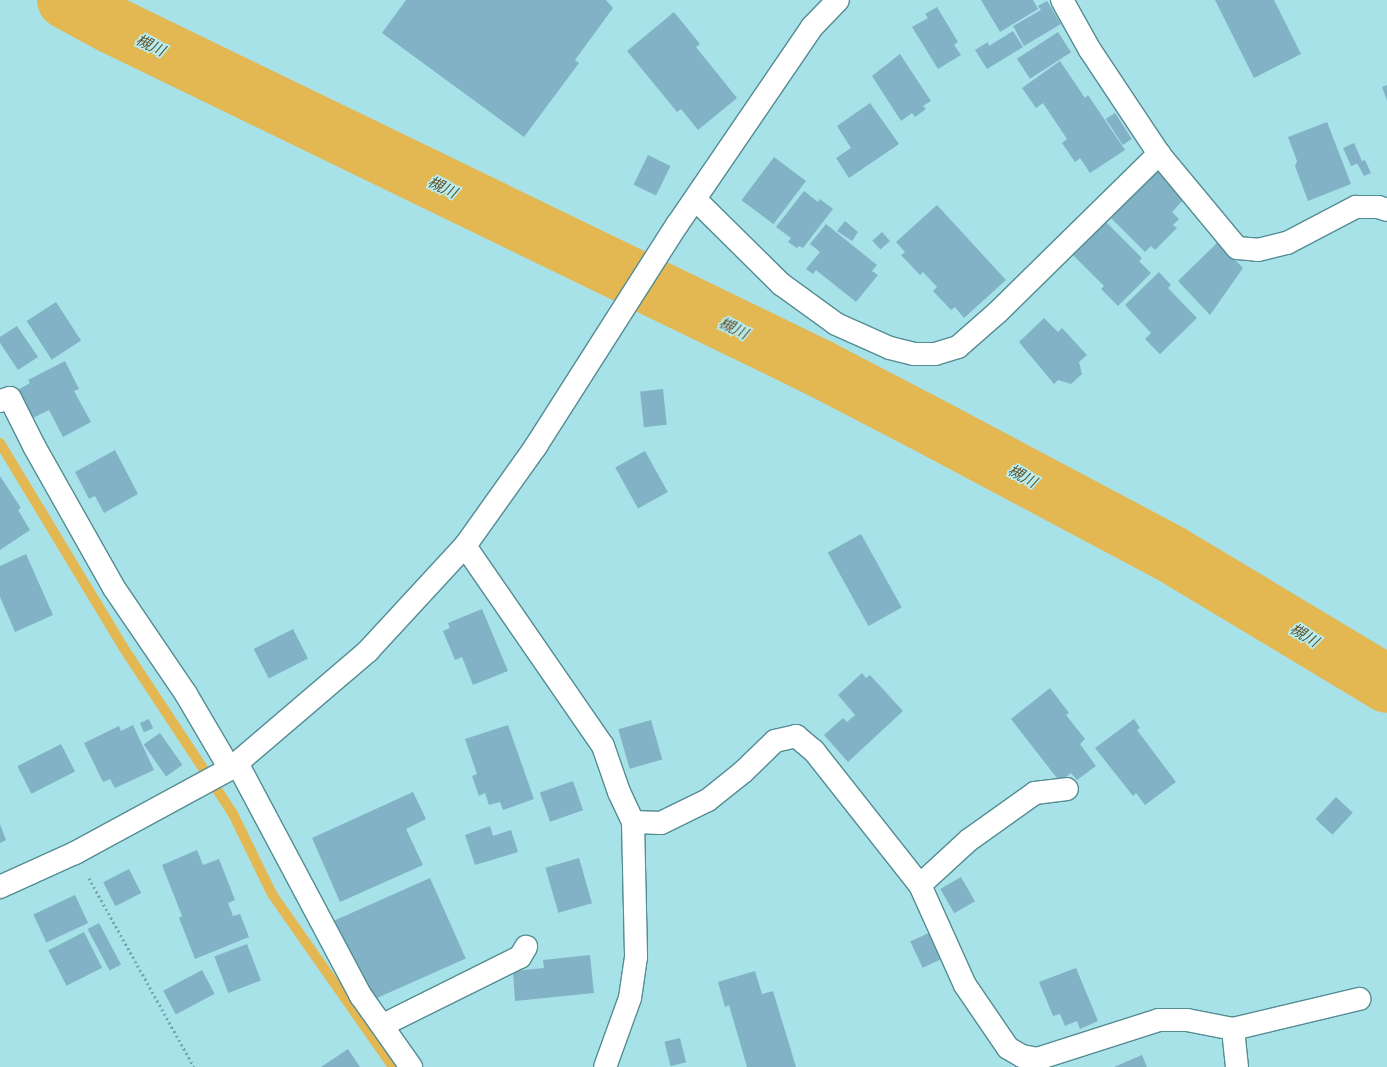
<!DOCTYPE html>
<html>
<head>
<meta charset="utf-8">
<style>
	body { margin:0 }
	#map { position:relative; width:1387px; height:1067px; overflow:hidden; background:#a8e2e9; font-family:Georgia,"Noto Sans JP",serif }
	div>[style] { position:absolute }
	.stream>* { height:10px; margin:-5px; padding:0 5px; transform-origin:5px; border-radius:5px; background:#e3b751 }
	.river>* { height:58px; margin:-29px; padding:0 29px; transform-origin:29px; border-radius:29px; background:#e3b751 }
	.building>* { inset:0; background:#81b2c6; transform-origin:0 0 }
	.path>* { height:2.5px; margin-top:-1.25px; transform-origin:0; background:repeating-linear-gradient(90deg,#76a4a9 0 2px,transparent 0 5px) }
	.roads { filter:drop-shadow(1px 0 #548c93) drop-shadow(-1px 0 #548c93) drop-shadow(0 1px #548c93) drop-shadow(0 -1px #548c93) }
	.minor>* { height:22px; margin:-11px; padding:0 11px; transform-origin:11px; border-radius:11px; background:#fff }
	span { translate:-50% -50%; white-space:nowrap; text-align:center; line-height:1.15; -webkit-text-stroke:3.5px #b5eff7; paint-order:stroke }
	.water-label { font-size:15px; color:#635127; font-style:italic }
</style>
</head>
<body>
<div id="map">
	<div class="stream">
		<div style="left:0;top:443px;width:238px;rotate:58.9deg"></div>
		<div style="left:123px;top:647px;width:200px;rotate:56.6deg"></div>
		<div style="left:233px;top:814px;width:89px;rotate:64deg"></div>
		<div style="left:272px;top:894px;width:211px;rotate:55deg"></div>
	</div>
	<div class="river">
		<div style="left:66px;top:0;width:52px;rotate:28.5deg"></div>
		<div style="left:112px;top:25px;width:786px;rotate:25.88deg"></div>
		<div style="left:819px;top:368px;width:115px;rotate:27.5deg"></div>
		<div style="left:921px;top:421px;width:283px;rotate:28deg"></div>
		<div style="left:1171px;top:554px;width:252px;rotate:31deg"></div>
	</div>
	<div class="building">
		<div style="clip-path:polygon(406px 0,606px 0,613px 8px,575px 60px,579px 63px,524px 137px,382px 33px)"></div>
		<div style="clip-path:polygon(981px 0,1033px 0,1038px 9px,1000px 32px)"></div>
		<div style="clip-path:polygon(1215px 0,1274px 0,1301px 54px,1254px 78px)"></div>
		<div style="clip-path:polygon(1047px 1px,1061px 24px,1024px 46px,1013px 26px,1041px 10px,1038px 6px)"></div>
		<div style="clip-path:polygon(937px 7px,958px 42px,954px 45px,961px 55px,938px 69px,912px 27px,928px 18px,925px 14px)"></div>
		<div style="clip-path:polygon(674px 12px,700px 44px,696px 47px,737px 98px,698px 130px,681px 109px,677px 112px,627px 51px)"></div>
		<div style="clip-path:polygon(1013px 31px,1023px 47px,987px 69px,975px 50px,988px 42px,989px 46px)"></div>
		<div style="left:1058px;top:32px;width:24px;height:49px;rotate:57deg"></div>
		<div style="clip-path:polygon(900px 54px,931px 101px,923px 106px,926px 109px,915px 117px,912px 113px,901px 121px,872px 76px)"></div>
		<div style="clip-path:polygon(1060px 61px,1085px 98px,1088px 95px,1125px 150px,1090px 173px,1080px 158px,1075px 162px,1062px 143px,1067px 139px,1043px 103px,1036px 108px,1022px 88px)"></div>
		<div style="clip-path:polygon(1387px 85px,1387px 101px,1382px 87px)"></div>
		<div style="clip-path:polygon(870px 103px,899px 144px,849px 178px,836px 158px,851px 148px,837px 126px)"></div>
		<div style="left:1115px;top:113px;width:31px;height:11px;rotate:57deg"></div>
		<div style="clip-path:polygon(1327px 122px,1351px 184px,1308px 201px,1295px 166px,1297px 161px,1288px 137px)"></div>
		<div style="left:1354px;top:143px;width:20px;height:12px;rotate:66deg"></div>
		<div style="left:648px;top:155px;width:25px;height:33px;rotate:26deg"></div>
		<div style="left:774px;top:157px;width:40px;height:54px;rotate:37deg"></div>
		<div style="clip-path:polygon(1365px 160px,1371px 173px,1364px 176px,1357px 163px)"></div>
		<div style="clip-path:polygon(1156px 169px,1185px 198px,1172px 212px,1179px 219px,1173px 225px,1177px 228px,1155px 250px,1151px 246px,1145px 252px,1108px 215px)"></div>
		<div style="clip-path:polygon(804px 191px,818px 202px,820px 199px,833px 209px,803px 248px,799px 246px,797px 248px,788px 242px,791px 238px,776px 227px)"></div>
		<div style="clip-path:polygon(937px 205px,1006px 280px,964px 318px,955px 307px,951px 310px,933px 291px,937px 287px,923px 272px,920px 275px,901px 255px,905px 252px,896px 242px)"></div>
		<div style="clip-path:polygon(1103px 219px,1142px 258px,1139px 261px,1151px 273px,1118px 306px,1101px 289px,1104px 286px,1070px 252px)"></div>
		<div style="clip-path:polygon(845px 221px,858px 232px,852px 241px,837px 231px)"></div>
		<div style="clip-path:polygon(826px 224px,877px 265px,872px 271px,878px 275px,856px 302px,816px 270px,813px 274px,806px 269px,820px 252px,810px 244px)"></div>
		<div style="left:882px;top:232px;width:12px;height:13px;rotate:48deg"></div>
		<div style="clip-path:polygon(1218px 242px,1243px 268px,1210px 315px,1178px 281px)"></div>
		<div style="clip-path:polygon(1159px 272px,1171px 285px,1168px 288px,1197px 318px,1160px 354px,1145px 339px,1151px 333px,1125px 305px)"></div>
		<div style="left:56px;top:302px;width:46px;height:35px;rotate:57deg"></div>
		<div style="clip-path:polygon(1044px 318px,1058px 332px,1062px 328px,1087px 355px,1079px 362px,1082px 374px,1071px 384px,1058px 380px,1054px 384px,1019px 342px)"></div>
		<div style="clip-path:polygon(17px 326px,38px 357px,18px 370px,0 343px,0 337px)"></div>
		<div style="clip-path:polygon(65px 361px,79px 389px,74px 391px,91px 422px,63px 437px,49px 410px,31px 419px,16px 391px,30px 383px,28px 380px)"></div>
		<div style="left:663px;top:389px;width:36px;height:23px;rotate:84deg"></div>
		<div style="clip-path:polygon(115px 450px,138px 494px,104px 513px,95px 496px,89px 499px,75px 472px)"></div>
		<div style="left:645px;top:451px;width:47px;height:34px;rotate:61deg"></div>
		<div style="clip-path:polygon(0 476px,21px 508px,18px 510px,30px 530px,0 550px)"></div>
		<div style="left:861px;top:534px;width:84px;height:38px;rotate:61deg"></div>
		<div style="clip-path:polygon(26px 554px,53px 615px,15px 632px,0 597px,0 566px)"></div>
		<div style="clip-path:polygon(482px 609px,508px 671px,473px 685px,462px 657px,455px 660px,443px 631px,450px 628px,448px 623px)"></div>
		<div style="left:293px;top:629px;width:33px;height:44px;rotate:63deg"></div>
		<div style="clip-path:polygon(862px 673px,866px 678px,870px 675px,903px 711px,848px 762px,824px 735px,843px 718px,847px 722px,855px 715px,838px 695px)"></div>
		<div style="clip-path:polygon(1050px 688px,1069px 713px,1066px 715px,1085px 739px,1080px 744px,1096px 766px,1077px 780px,1071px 773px,1060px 782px,1011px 719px)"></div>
		<div style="left:149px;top:719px;width:10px;height:10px;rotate:66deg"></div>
		<div style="clip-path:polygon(1134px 719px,1140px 728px,1137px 730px,1176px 782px,1145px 805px,1136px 793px,1133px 796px,1095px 748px)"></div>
		<div style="left:651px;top:720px;width:41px;height:34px;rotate:74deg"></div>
		<div style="clip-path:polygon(133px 725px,154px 770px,115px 788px,110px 779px,103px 782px,84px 743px,119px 726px,121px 731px)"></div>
		<div style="clip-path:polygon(508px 725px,534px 799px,503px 810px,500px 802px,489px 805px,485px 793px,479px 796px,472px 776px,477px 774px,465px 739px)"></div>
		<div style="left:160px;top:733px;width:39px;height:20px;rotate:55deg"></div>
		<div style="left:61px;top:744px;width:31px;height:49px;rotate:63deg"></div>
		<div style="left:573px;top:781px;width:31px;height:35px;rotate:71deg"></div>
		<div style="clip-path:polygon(413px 792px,426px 819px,406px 829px,423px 865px,340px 902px,312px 838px)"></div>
		<div style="left:1336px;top:797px;width:23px;height:30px;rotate:43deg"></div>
		<div style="clip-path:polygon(0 824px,6px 840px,0 843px)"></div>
		<div style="clip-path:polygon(490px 826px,493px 836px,511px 830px,518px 852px,475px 865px,465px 835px)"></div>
		<div style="clip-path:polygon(197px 850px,203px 865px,219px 859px,235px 900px,228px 903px,233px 916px,240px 914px,249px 937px,195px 959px,179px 918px,182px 916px,162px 865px)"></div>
		<div style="left:579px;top:858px;width:47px;height:35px;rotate:74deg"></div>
		<div style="left:129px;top:869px;width:27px;height:29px;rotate:63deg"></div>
		<div style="left:961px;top:877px;width:28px;height:24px;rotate:60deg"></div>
		<div style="left:430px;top:878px;width:88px;height:107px;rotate:66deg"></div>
		<div style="left:75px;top:895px;width:31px;height:46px;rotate:65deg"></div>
		<div style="left:99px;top:923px;width:47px;height:13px;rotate:62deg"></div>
		<div style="left:933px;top:931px;width:29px;height:25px;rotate:65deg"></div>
		<div style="left:84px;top:932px;width:40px;height:40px;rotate:63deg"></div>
		<div style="left:247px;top:944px;width:39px;height:35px;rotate:69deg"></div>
		<div style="clip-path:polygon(590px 955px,594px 993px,515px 1001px,513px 971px,544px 968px,543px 960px)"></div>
		<div style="clip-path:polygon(1076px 968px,1098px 1021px,1080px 1029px,1077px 1021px,1065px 1026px,1060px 1014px,1053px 1016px,1039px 982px)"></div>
		<div style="left:202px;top:970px;width:27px;height:44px;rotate:62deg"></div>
		<div style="clip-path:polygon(755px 971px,762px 994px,773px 991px,796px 1067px,747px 1067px,729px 1005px,725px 1007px,718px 982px)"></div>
		<div style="left:680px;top:1038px;width:25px;height:16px;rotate:76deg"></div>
		<div style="clip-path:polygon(348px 1049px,360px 1067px,321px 1067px)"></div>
		<div style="clip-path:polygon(1142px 1055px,1147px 1067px,1114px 1067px)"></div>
	</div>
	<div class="path">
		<div style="left:89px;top:878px;width:216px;rotate:60.9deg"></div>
	</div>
	<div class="roads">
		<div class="minor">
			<div style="left:1062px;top:0;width:57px;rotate:60.8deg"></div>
			<div style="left:1090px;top:50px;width:125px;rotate:56.4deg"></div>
			<div style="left:1159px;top:154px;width:122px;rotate:50.3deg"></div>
			<div style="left:1237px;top:248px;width:21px;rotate:5deg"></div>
			<div style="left:1258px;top:250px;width:30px;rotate:-14deg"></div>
			<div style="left:1287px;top:243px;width:78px;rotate:-27.6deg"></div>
			<div style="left:1356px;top:207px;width:22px"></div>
			<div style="left:1378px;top:207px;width:9px;rotate:18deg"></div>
			<div style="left:696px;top:200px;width:120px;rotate:44.7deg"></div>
			<div style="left:781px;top:284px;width:68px;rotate:36deg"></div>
			<div style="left:836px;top:324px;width:59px;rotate:24deg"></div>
			<div style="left:890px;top:348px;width:25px;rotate:14deg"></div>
			<div style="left:914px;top:354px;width:21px"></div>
			<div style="left:935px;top:354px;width:24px;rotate:-17deg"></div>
			<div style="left:958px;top:347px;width:53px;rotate:-41.2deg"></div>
			<div style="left:998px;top:312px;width:226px;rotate:-44.5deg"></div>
			<div style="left:0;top:401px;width:10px;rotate:-17deg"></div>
			<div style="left:10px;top:398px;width:54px;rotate:63.4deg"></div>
			<div style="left:34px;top:446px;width:163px;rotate:60.6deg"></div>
			<div style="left:114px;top:588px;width:128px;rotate:55.8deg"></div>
			<div style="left:186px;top:694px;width:87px;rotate:59.6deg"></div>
			<div style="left:465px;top:546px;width:243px;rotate:55.4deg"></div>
			<div style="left:603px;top:746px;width:49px;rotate:70.8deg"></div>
			<div style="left:619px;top:792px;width:33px;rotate:65deg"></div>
			<div style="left:633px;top:822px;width:135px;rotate:88.7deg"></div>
			<div style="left:636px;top:957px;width:41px;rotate:98.3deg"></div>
			<div style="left:630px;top:998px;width:73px;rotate:109.9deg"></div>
			<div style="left:237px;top:763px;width:264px;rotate:62deg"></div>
			<div style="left:361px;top:996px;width:87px;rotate:54.8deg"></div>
			<div style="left:633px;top:822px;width:28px;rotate:2deg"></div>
			<div style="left:661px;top:823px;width:52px;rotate:-26.1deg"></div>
			<div style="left:708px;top:800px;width:45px;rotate:-38.7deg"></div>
			<div style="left:743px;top:772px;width:45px;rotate:-44.1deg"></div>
			<div style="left:775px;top:741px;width:22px;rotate:-13deg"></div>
			<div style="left:796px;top:736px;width:23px;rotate:40deg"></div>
			<div style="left:814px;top:751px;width:171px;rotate:51.7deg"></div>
			<div style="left:920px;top:885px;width:110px;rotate:65.8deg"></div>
			<div style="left:965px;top:985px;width:76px;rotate:55.7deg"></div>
			<div style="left:1008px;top:1048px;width:16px;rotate:30deg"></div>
			<div style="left:1022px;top:1056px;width:15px;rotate:11deg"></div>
			<div style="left:1037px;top:1059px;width:128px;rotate:-17.7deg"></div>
			<div style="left:1159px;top:1020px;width:28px"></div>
			<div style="left:1187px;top:1020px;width:47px;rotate:11.1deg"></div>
			<div style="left:1233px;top:1029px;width:130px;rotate:-13.4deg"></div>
			<div style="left:920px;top:885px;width:67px;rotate:-42.6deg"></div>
			<div style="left:969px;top:840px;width:81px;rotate:-35.5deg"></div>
			<div style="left:1035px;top:793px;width:32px;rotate:-7deg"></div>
			<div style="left:0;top:887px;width:82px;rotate:-24.4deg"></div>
			<div style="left:75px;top:853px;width:176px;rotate:-28.5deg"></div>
			<div style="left:230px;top:769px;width:182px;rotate:-40.5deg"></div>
			<div style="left:368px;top:651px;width:143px;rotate:-47.3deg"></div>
			<div style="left:465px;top:546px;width:123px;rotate:-54.6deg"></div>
			<div style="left:536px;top:446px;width:262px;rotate:-57.5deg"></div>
			<div style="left:677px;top:225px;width:240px;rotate:-55.7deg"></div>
			<div style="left:812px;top:27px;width:37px;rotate:-46deg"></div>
			<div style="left:383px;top:1025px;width:153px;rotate:-26.4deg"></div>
			<div style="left:520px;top:957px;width:12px;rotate:-59deg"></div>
			<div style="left:1233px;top:1029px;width:38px;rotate:84deg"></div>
		</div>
	</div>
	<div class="water-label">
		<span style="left:151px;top:44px;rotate:26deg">槻川</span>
		<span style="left:443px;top:186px;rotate:26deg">槻川</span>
		<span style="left:734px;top:327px;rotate:26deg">槻川</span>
		<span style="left:1023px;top:475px;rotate:28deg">槻川</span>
		<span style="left:1305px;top:634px;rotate:31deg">槻川</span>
	</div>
</div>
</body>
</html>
